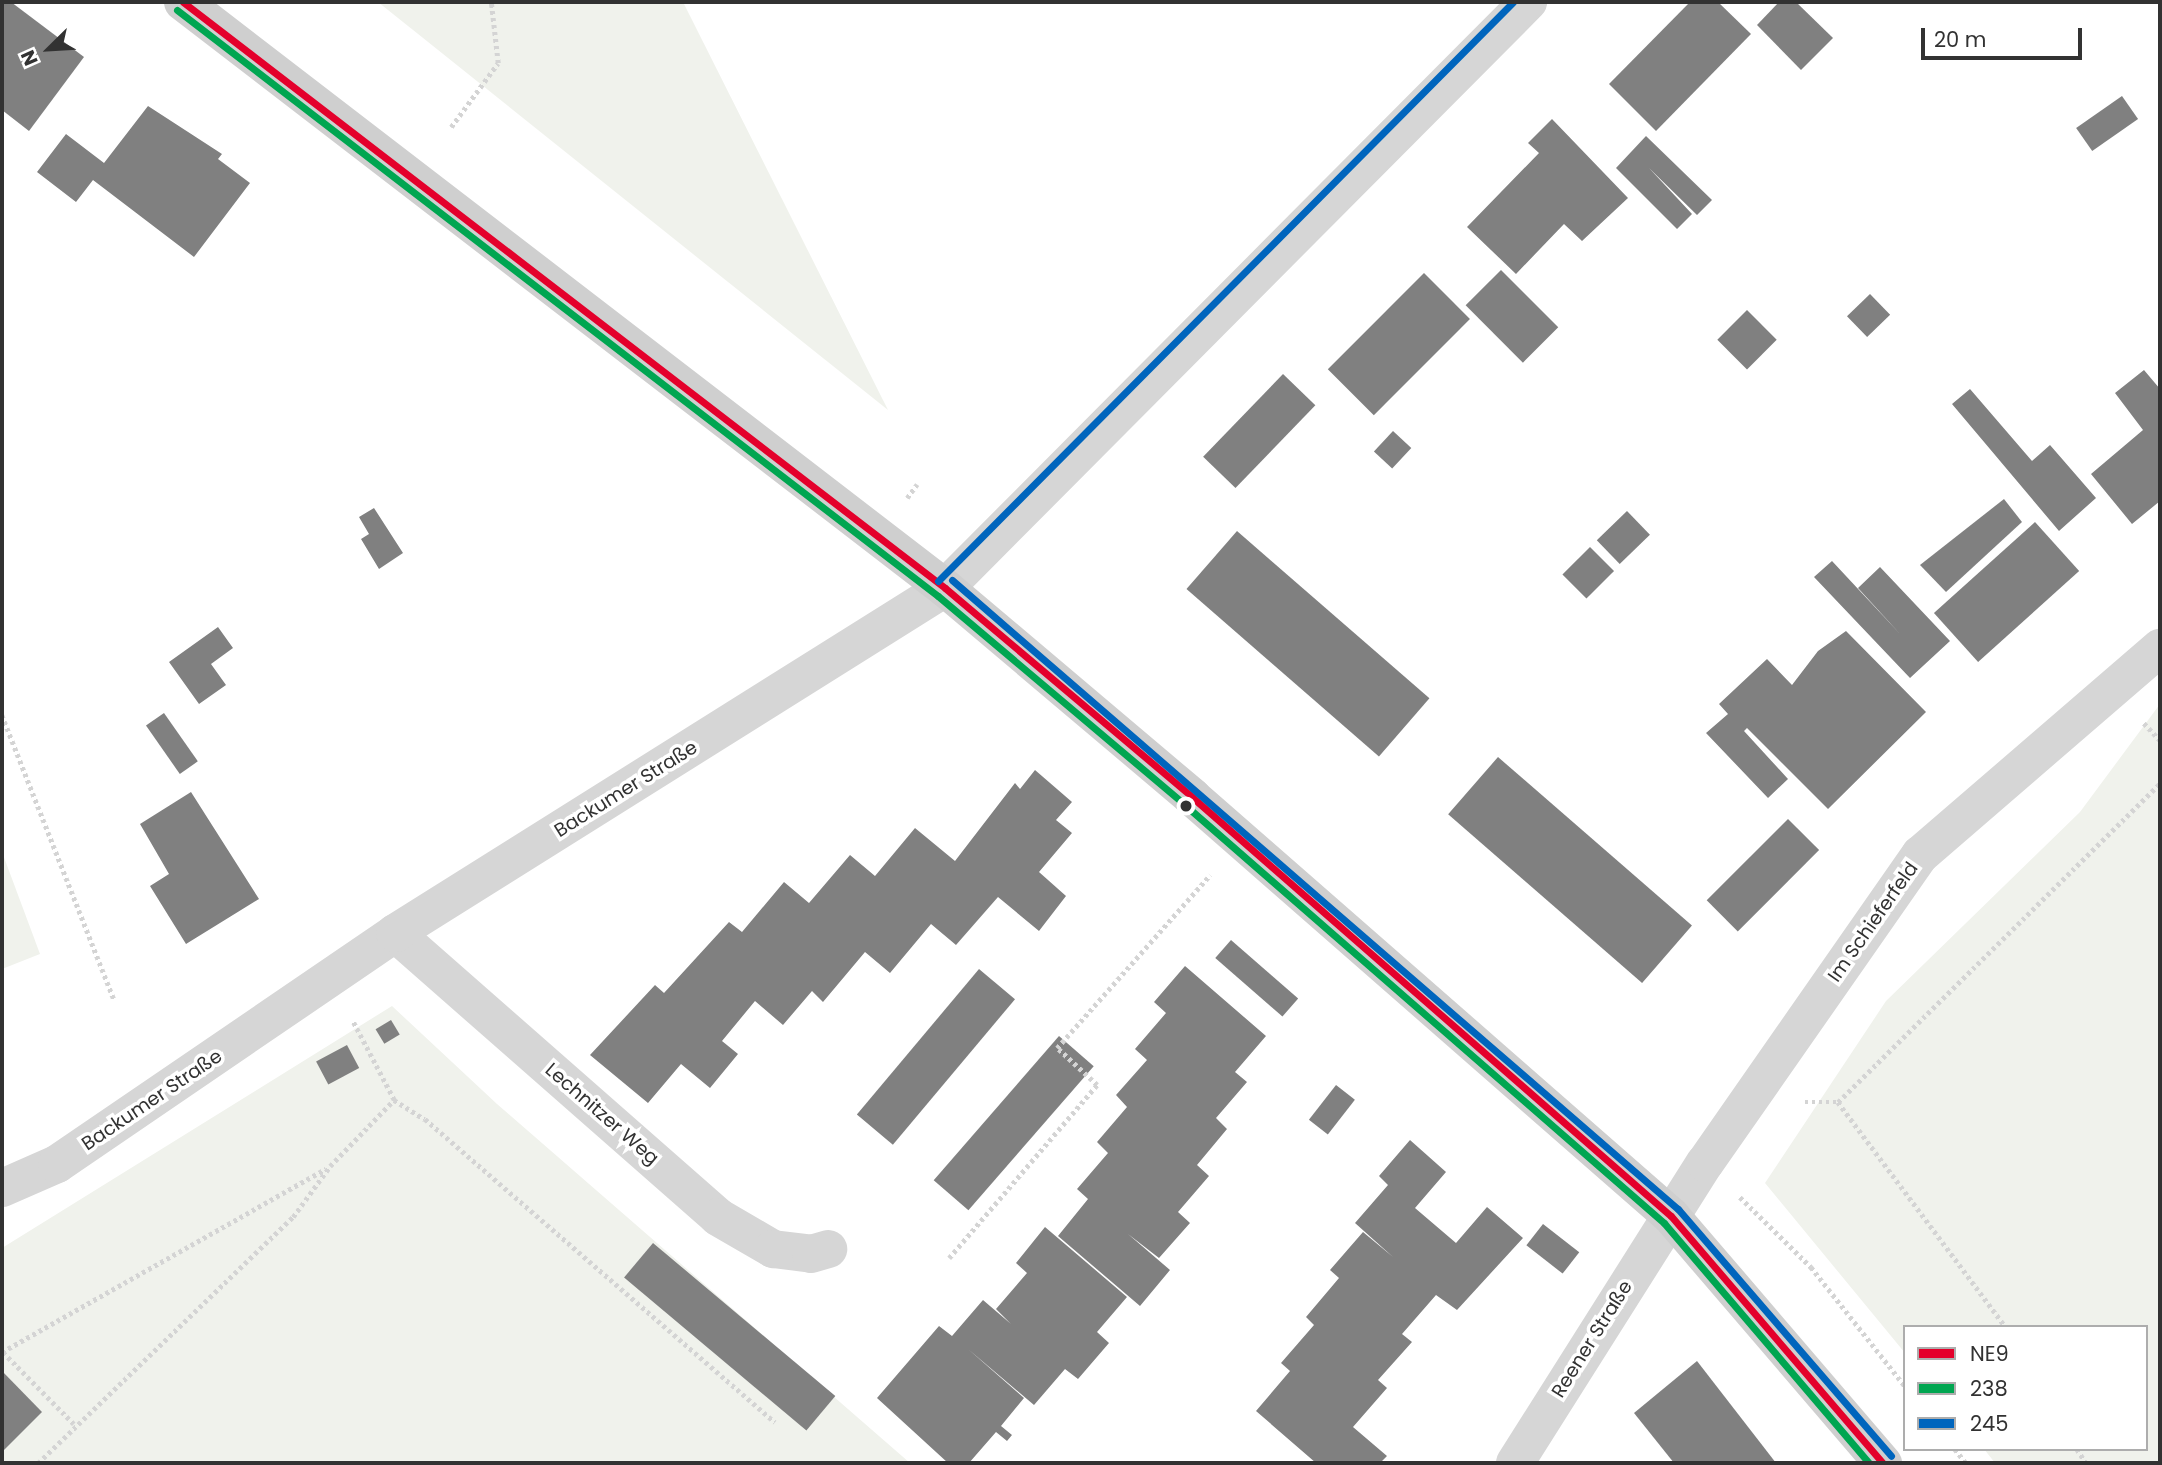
<!DOCTYPE html>
<html>
<head>
<meta charset="utf-8">
<style>
	body { margin:0 }
	#map { position:relative; width:2162px; height:1465px; overflow:hidden; background:#fff; font-family:Poppins,sans-serif }
	div>[style] { position:absolute }
	.green>* { inset:0; background:#f0f2ec }
	.building>* { inset:0; background:#808080; transform-origin:0 0 }
	.path>* { height:4.5px; margin-top:-2.25px; transform-origin:0; background:repeating-linear-gradient(90deg,#d4d4d4 0 3.5px,transparent 0 7px) }
	.street>* { height:38px; margin:-19px; padding:0 19px; transform-origin:19px; border-radius:19px; background:#d6d6d6 }
	.secondary>* { height:38px; margin:-19px; padding:0 19px; transform-origin:19px; border-radius:19px; background:#cfcfcf }
	.bus-1>* { height:7px; margin:-3.5px; padding:0 3.5px; transform-origin:3.5px; border-radius:3.5px; background:#e4002b }
	.bus-2>* { height:7px; margin:-3.5px; padding:0 3.5px; transform-origin:3.5px; border-radius:3.5px; background:#00a651 }
	.bus-3>* { height:7px; margin:-3.5px; padding:0 3.5px; transform-origin:3.5px; border-radius:3.5px; background:#0065bd }
	.dots>* { width:19px; height:19px; translate:-50% -50%; box-sizing:border-box; border:4px solid #fff; border-radius:50% }
	span { translate:-50% -50%; white-space:nowrap; text-align:center; line-height:1.15; -webkit-text-stroke:7px #fff; paint-order:stroke }
	.street-label { font-size:19px; color:#323232 }
	.frame { position:absolute; inset:0; border:4px solid #323232; pointer-events:none }
	.legend { position:absolute; left:1903px; top:1325px; width:245px; height:126px; box-sizing:border-box; background:#fff; border:2px solid #adadad; margin:0; padding:9px 12px; list-style:none; font-size:21px; color:#323232 }
	.legend li { display:flex; align-items:center; gap:14px; height:35px }
	.legend b { width:35px; border:2px solid #adadad }
	.north { position:absolute; left:14px; top:14px; width:70px; height:70px; -webkit-text-stroke:5px #fff; paint-order:stroke; rotate:246deg; font-size:19px; font-weight:700; line-height:28px; text-align:center; color:#323232 }
	.north::after { content:''; display:block; margin:auto; width:24px; height:32px; background:#323232; clip-path:polygon(50% 0,100% 100%,50% 72%,0 100%) }
	.scale { position:absolute; left:1921px; top:28px; width:161px; height:32px; box-sizing:border-box; border:4px solid #323232; border-top:0; padding-left:9px; font-size:21px; line-height:24px; white-space:nowrap; color:#323232; -webkit-text-stroke:5px #fff; paint-order:stroke }
</style>
</head>
<body>
<div id="map">
	<div class="green">
		<div style="clip-path:polygon(378px 2px,683px 2px,888px 410px)"></div>
		<div style="clip-path:polygon(2160px 704px,2160px 1463px,1995px 1463px,1984px 1449px,2146px 1449px,2146px 1327px,1905px 1327px,1905px 1353px,1765px 1183px,1886px 1001px,2080px 812px)"></div>
		<div style="clip-path:polygon(2px 852px,40px 954px,2px 969px)"></div>
		<div style="clip-path:polygon(392px 1006px,497px 1104px,910px 1463px,2px 1463px,2px 1248px)"></div>
	</div>
	<div class="building">
		<div style="clip-path:polygon(2px 2px,11px 2px,84px 57px,29px 131px,2px 110px)"></div>
		<div style="clip-path:polygon(1690px 2px,1718px 2px,1751px 34px,1656px 131px,1609px 84px)"></div>
		<div style="clip-path:polygon(1779px 2px,1796px 2px,1833px 38px,1801px 70px,1757px 25px)"></div>
		<div style="left:2122px;top:96px;width:28px;height:56px;rotate:55deg"></div>
		<div style="clip-path:polygon(148px 106px,222px 154px,218px 159px,250px 183px,194px 257px,93px 180px,76px 202px,37px 172px,66px 134px,104px 163px)"></div>
		<div style="clip-path:polygon(1552px 119px,1628px 198px,1582px 241px,1564px 224px,1516px 274px,1467px 227px,1539px 153px,1528px 143px)"></div>
		<div style="clip-path:polygon(1646px 136px,1712px 200px,1697px 215px,1649px 168px,1692px 214px,1677px 229px,1616px 168px)"></div>
		<div style="left:1501px;top:270px;width:81px;height:50px;rotate:45deg"></div>
		<div style="left:1424px;top:273px;width:65px;height:136px;rotate:45deg"></div>
		<div style="left:1870px;top:294px;width:29px;height:32px;rotate:46deg"></div>
		<div style="left:1747px;top:310px;width:42px;height:42px;rotate:45deg"></div>
		<div style="clip-path:polygon(2144px 370px,2160px 389px,2160px 501px,2132px 524px,2091px 474px,2143px 430px,2115px 393px)"></div>
		<div style="left:1283px;top:374px;width:45px;height:115px;rotate:44deg"></div>
		<div style="clip-path:polygon(1970px 389px,2032px 461px,2050px 445px,2096px 498px,2059px 531px,1952px 404px)"></div>
		<div style="left:1393px;top:431px;width:25px;height:28px;rotate:43deg"></div>
		<div style="clip-path:polygon(2004px 499px,2022px 522px,1946px 592px,1920px 565px)"></div>
		<div style="clip-path:polygon(374px 508px,403px 553px,379px 569px,361px 539px,369px 534px,359px 517px)"></div>
		<div style="left:1627px;top:511px;width:33px;height:42px;rotate:46deg"></div>
		<div style="left:2035px;top:522px;width:66px;height:136px;rotate:48deg"></div>
		<div style="left:1237px;top:531px;width:255px;height:77px;rotate:41deg"></div>
		<div style="left:1590px;top:547px;width:34px;height:39px;rotate:45deg"></div>
		<div style="clip-path:polygon(1832px 561px,1901px 635px,1858px 588px,1880px 567px,1950px 641px,1910px 678px,1814px 577px)"></div>
		<div style="clip-path:polygon(218px 627px,233px 648px,211px 664px,226px 685px,199px 704px,169px 662px)"></div>
		<div style="clip-path:polygon(1846px 631px,1926px 712px,1828px 809px,1747px 728px,1744px 731px,1788px 779px,1768px 798px,1706px 733px,1728px 714px,1719px 704px,1767px 659px,1792px 685px,1818px 651px)"></div>
		<div style="left:164px;top:713px;width:59px;height:22px;rotate:55deg"></div>
		<div style="left:1498px;top:757px;width:257px;height:76px;rotate:41deg"></div>
		<div style="clip-path:polygon(1035px 770px,1072px 802px,1056px 820px,1072px 833px,1039px 872px,1066px 896px,1039px 931px,998px 897px,956px 945px,931px 924px,890px 973px,865px 952px,823px 1002px,812px 991px,783px 1025px,755px 1001px,722px 1041px,738px 1054px,710px 1088px,681px 1064px,648px 1103px,590px 1055px,655px 985px,664px 993px,729px 922px,742px 932px,784px 882px,809px 903px,850px 855px,875px 876px,915px 828px,955px 861px,1015px 783px,1020px 789px)"></div>
		<div style="clip-path:polygon(191px 792px,259px 899px,186px 944px,150px 886px,169px 874px,140px 824px)"></div>
		<div style="left:1788px;top:819px;width:44px;height:115px;rotate:45deg"></div>
		<div style="left:1231px;top:940px;width:89px;height:24px;rotate:41deg"></div>
		<div style="clip-path:polygon(1185px 966px,1266px 1036px,1235px 1072px,1247px 1082px,1216px 1118px,1227px 1129px,1197px 1165px,1209px 1176px,1178px 1212px,1190px 1223px,1159px 1258px,1128px 1234px,1170px 1270px,1140px 1306px,1058px 1236px,1088px 1199px,1077px 1189px,1108px 1153px,1097px 1142px,1127px 1107px,1116px 1095px,1147px 1060px,1135px 1049px,1166px 1013px,1154px 1002px)"></div>
		<div style="left:979px;top:969px;width:47px;height:190px;rotate:40deg"></div>
		<div style="left:391px;top:1020px;width:17px;height:18px;rotate:59deg"></div>
		<div style="left:1059px;top:1036px;width:46px;height:191px;rotate:41deg"></div>
		<div style="left:347px;top:1045px;width:26px;height:35px;rotate:62deg"></div>
		<div style="left:1336px;top:1085px;width:24px;height:44px;rotate:38deg"></div>
		<div style="clip-path:polygon(1410px 1140px,1446px 1172px,1415px 1208px,1456px 1243px,1487px 1207px,1523px 1238px,1457px 1310px,1436px 1295px,1402px 1334px,1412px 1342px,1378px 1380px,1387px 1388px,1353px 1427px,1387px 1456px,1380px 1463px,1316px 1463px,1256px 1411px,1290px 1371px,1281px 1363px,1314px 1325px,1306px 1317px,1339px 1278px,1330px 1270px,1363px 1232px,1393px 1257px,1355px 1223px,1388px 1185px,1379px 1176px)"></div>
		<div style="left:1543px;top:1224px;width:46px;height:27px;rotate:38deg"></div>
		<div style="clip-path:polygon(1045px 1227px,1127px 1297px,1097px 1332px,1109px 1343px,1078px 1379px,1065px 1369px,1034px 1405px,968px 1349px,1024px 1398px,1001px 1426px,1012px 1435px,1007px 1441px,996px 1432px,969px 1463px,948px 1463px,877px 1398px,939px 1326px,952px 1336px,983px 1300px,1011px 1324px,996px 1309px,1027px 1273px,1016px 1263px)"></div>
		<div style="left:653px;top:1243px;width:238px;height:45px;rotate:40deg"></div>
		<div style="clip-path:polygon(1697px 1361px,1776px 1463px,1674px 1463px,1634px 1413px)"></div>
		<div style="clip-path:polygon(2px 1371px,42px 1412px,2px 1452px)"></div>
	</div>
	<div class="path">
		<div style="left:451px;top:127px;width:79px;rotate:-53.7deg"></div>
		<div style="left:498px;top:63px;width:61px;rotate:-96.5deg"></div>
		<div style="left:907px;top:498px;width:17px;rotate:-54deg"></div>
		<div style="left:2px;top:715px;width:305px;rotate:68.5deg"></div>
		<div style="left:2144px;top:723px;width:23px;rotate:47deg"></div>
		<div style="left:394px;top:1100px;width:36px;rotate:32deg"></div>
		<div style="left:425px;top:1119px;width:463px;rotate:40.9deg"></div>
		<div style="left:1805px;top:1102px;width:33px"></div>
		<div style="left:1838px;top:1102px;width:281px;rotate:53.3deg"></div>
		<div style="left:1838px;top:1102px;width:453px;rotate:-44.7deg"></div>
		<div style="left:1740px;top:1197px;width:100px;rotate:44.6deg"></div>
		<div style="left:1811px;top:1267px;width:152px;rotate:51.7deg"></div>
		<div style="left:949px;top:1258px;width:228px;rotate:-49.5deg"></div>
		<div style="left:1097px;top:1085px;width:54px;rotate:-137.2deg"></div>
		<div style="left:1057px;top:1048px;width:231px;rotate:-48.5deg"></div>
		<div style="left:2px;top:1352px;width:372px;rotate:-29.5deg"></div>
		<div style="left:3px;top:1352px;width:101px;rotate:45.4deg"></div>
		<div style="left:1955px;top:1449px;width:18px;rotate:52deg"></div>
		<div style="left:2077px;top:1449px;width:17px;rotate:57deg"></div>
		<div style="left:38px;top:1463px;width:354px;rotate:-44deg"></div>
		<div style="left:293px;top:1217px;width:63px;rotate:-54deg"></div>
		<div style="left:330px;top:1166px;width:92px;rotate:-45.9deg"></div>
		<div style="left:394px;top:1100px;width:90px;rotate:-117.7deg"></div>
	</div>
	<div class="street">
		<div style="left:395px;top:933px;width:430px;rotate:41.3deg"></div>
		<div style="left:718px;top:1217px;width:64px;rotate:30.2deg"></div>
		<div style="left:773px;top:1249px;width:38px;rotate:7deg"></div>
		<div style="left:811px;top:1254px;width:18px;rotate:-16deg"></div>
		<div style="left:2px;top:1188px;width:60px;rotate:-23.6deg"></div>
		<div style="left:57px;top:1164px;width:409px;rotate:-34.3deg"></div>
		<div style="left:395px;top:933px;width:649px;rotate:-32.1deg"></div>
		<div style="left:945px;top:588px;width:827px;rotate:-45.15deg"></div>
		<div style="left:1515px;top:1463px;width:355px;rotate:-57.7deg"></div>
		<div style="left:1705px;top:1163px;width:376px;rotate:-55.1deg"></div>
		<div style="left:1920px;top:855px;width:317px;rotate:-40.8deg"></div>
	</div>
	<div class="secondary">
		<div style="left:183px;top:2px;width:961px;rotate:37.56deg"></div>
		<div style="left:945px;top:588px;width:324px;rotate:40.2deg"></div>
		<div style="left:1192px;top:797px;width:636px;rotate:41.18deg"></div>
		<div style="left:1671px;top:1216px;width:326px;rotate:49.4deg"></div>
	</div>
	<div class="bus-1">
		<div style="left:183px;top:2px;width:961px;rotate:37.56deg"></div>
		<div style="left:945px;top:588px;width:324px;rotate:40.2deg"></div>
		<div style="left:1192px;top:797px;width:636px;rotate:41.18deg"></div>
		<div style="left:1671px;top:1216px;width:326px;rotate:49.4deg"></div>
	</div>
	<div class="bus-2">
		<div style="left:177px;top:10px;width:960px;rotate:37.6deg"></div>
		<div style="left:938px;top:596px;width:324px;rotate:40.2deg"></div>
		<div style="left:1185px;top:805px;width:636px;rotate:41.11deg"></div>
		<div style="left:1664px;top:1223px;width:316px;rotate:49.5deg"></div>
	</div>
	<div class="bus-3">
		<div style="left:952px;top:580px;width:961px;rotate:40.91deg"></div>
		<div style="left:1678px;top:1209px;width:326px;rotate:49.2deg"></div>
		<div style="left:938px;top:581px;width:816px;rotate:-45.2deg"></div>
	</div>
	<div class="dots">
		<div style="left:1186px;top:806px;background:#323232"></div>
	</div>
	<div class="street-label">
		<span style="left:626px;top:789px;rotate:-32deg">Backumer Straße</span>
		<span style="left:1873px;top:922px;rotate:-55deg">Im Schieferfeld</span>
		<span style="left:152px;top:1100px;rotate:-34deg">Backumer Straße</span>
		<span style="left:602px;top:1114px;rotate:41deg">Lechnitzer Weg</span>
		<span style="left:1592px;top:1339px;rotate:-58deg">Reener Straße</span>
	</div>
	<div class="frame"></div>
	<ul class="legend">
	<li><b style="height:9px;background:#e4002b"></b>NE9</li>
	<li><b style="height:9px;background:#00a651"></b>238</li>
	<li><b style="height:9px;background:#0065bd"></b>245</li>
	</ul>
	<div class="north">N</div>
	<div class="scale">20 m</div>
</div>
</body>
</html>
